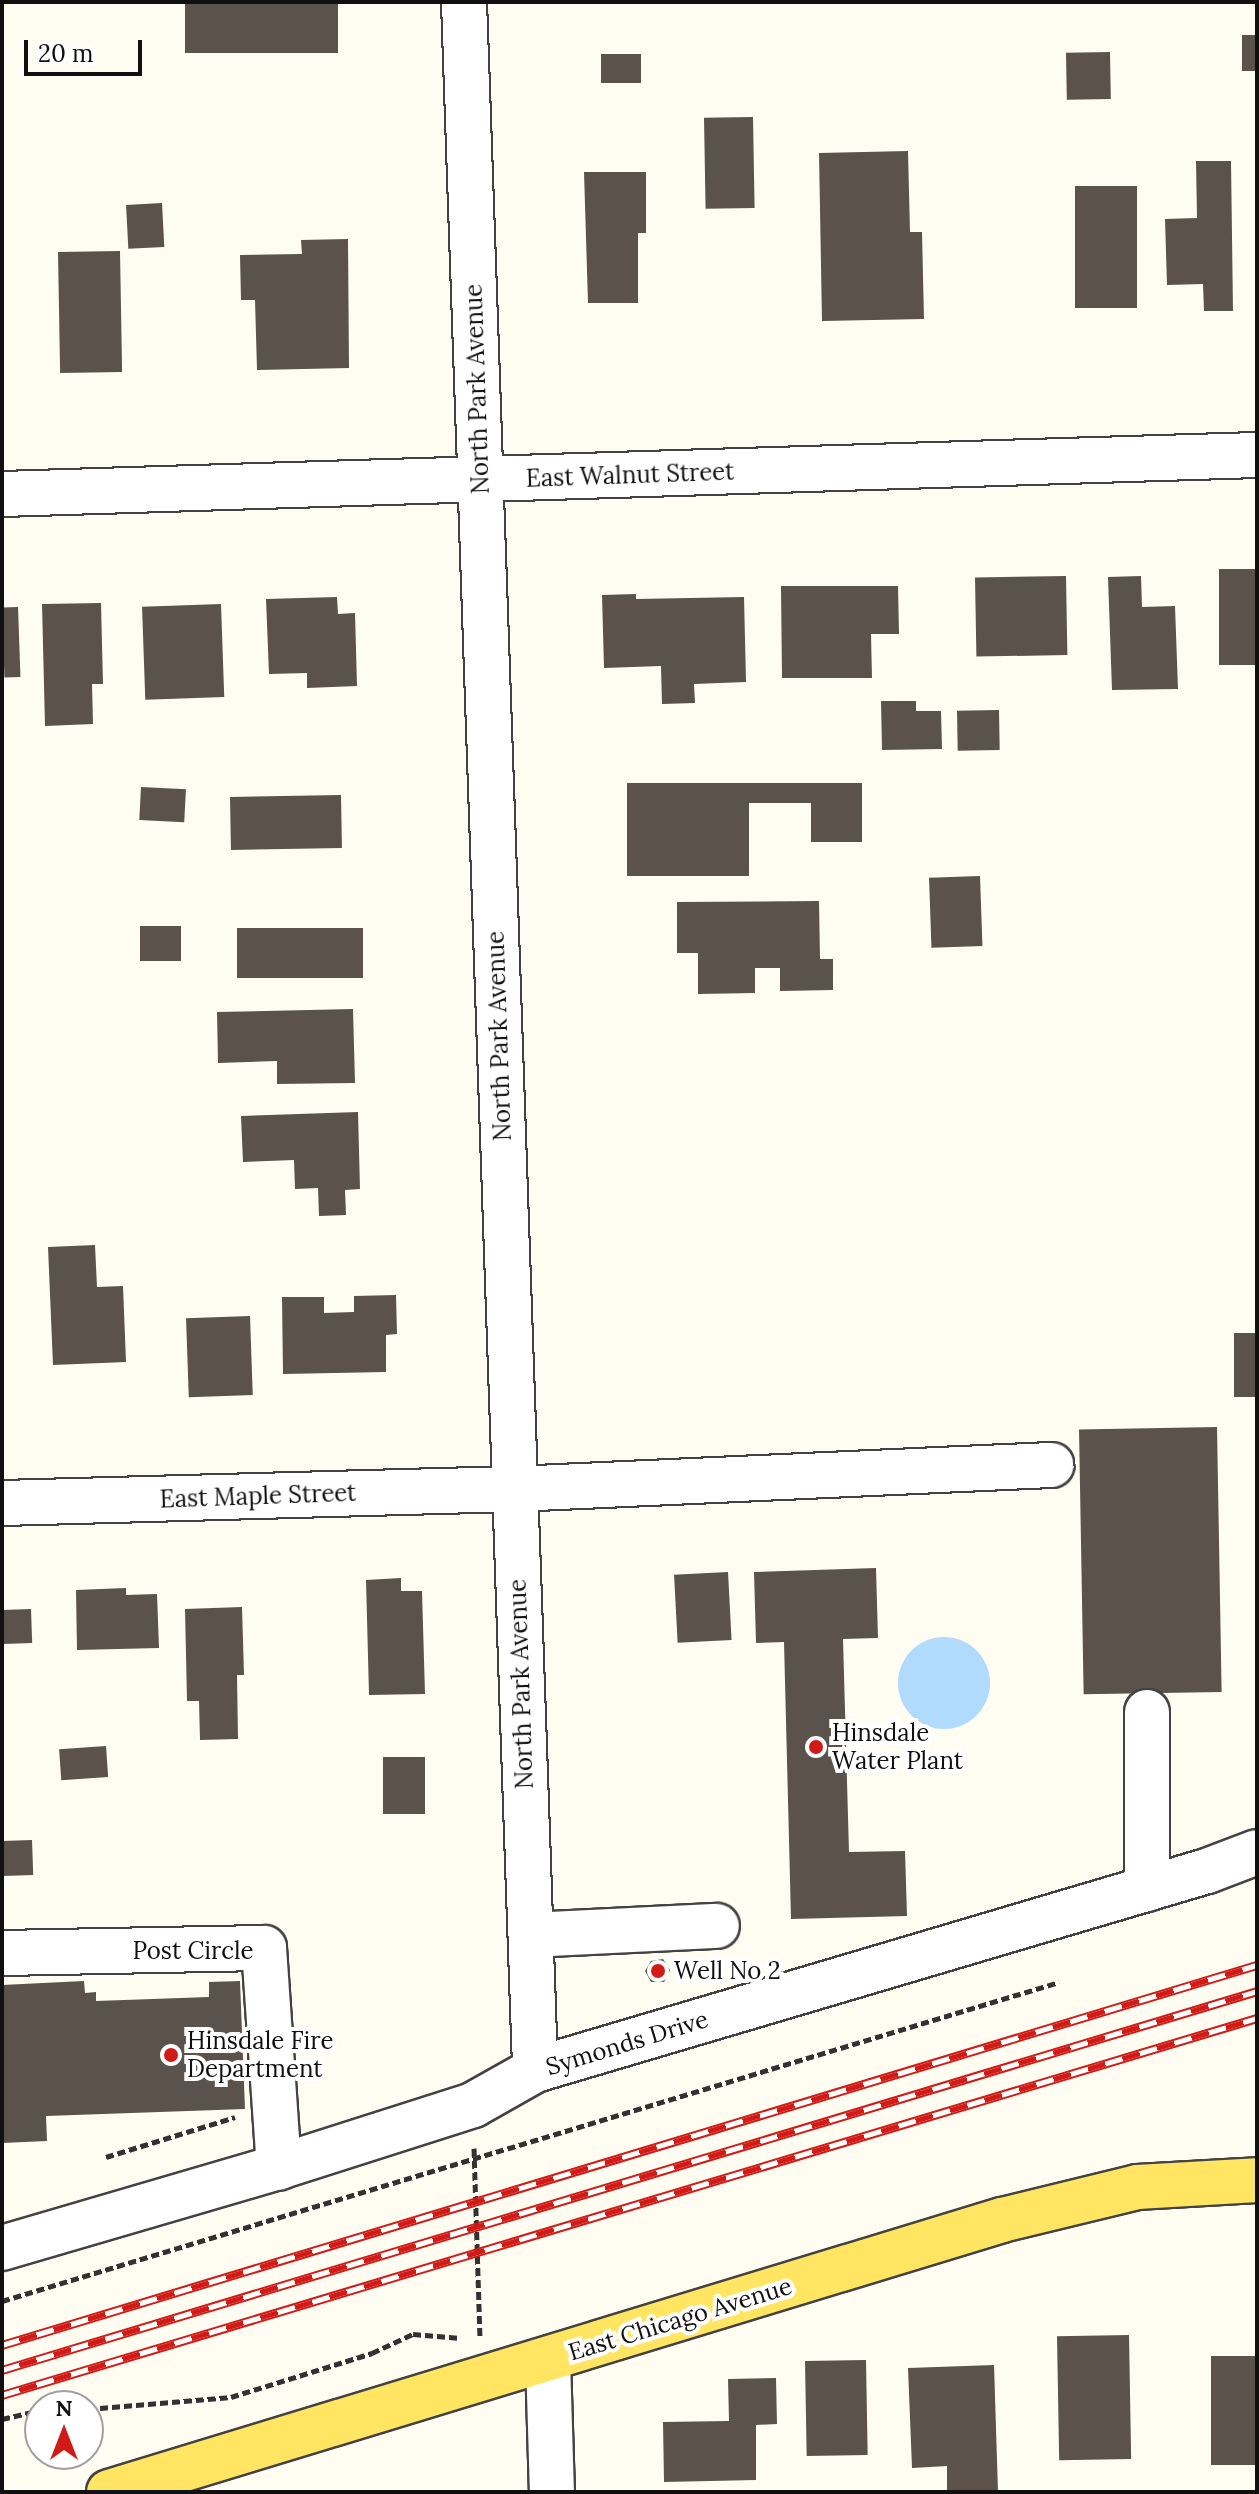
<!DOCTYPE html>
<html>
<head>
<meta charset="utf-8">
<style>
	body { margin:0 }
	#map { position:relative; width:1259px; height:2494px; overflow:hidden; background:#fffdf2; font-family:Lora,serif }
	div>[style] { position:absolute }
	.water>* { inset:0; background:#b0dbfd }
	.round { border-radius:50% }
	.building>* { inset:0; background:#5a524b; transform-origin:0 0 }
	.path>* { height:5px; margin-top:-2.5px; transform-origin:0; background:repeating-linear-gradient(90deg,#323232 0 8px,transparent 0 12px) }
	.roads { filter:drop-shadow(2px 0 #434343) drop-shadow(-2px 0 #434343) drop-shadow(0 2px #434343) drop-shadow(0 -2px #434343) }
	.minor>* { height:44px; margin:-22px; padding:0 22px; transform-origin:22px; border-radius:22px; background:#fff }
	.major>* { height:44px; margin:-22px; padding:0 22px; transform-origin:22px; border-radius:22px; background:#ffe562 }
	.rail>* { height:9px; margin-top:-4.5px; transform-origin:0; background:repeating-linear-gradient(90deg,#fff 0 18px,#d11b16 0 36px); box-sizing:border-box; border-block:2px solid #d11b16 }
	.dots>* { width:22px; height:22px; translate:-50% -50%; box-sizing:border-box; border:4px solid #fff; border-radius:50% }
	span { translate:-50% -50%; white-space:nowrap; text-align:center; line-height:1.15; -webkit-text-stroke:8px #fff; paint-order:stroke }
	.street-label { font-size:24px; color:#101010 }
	.poi-label { font-size:24px; color:#101010 }
	.left { translate:0 -50%; text-align:left }
	.frame { position:absolute; inset:0; border:4px solid #101010; pointer-events:none }
	.north { position:absolute; left:24px; top:2390px; width:80px; height:80px; box-sizing:border-box; background:#fff; border:2px solid #9f9f9f; border-radius:50%; rotate:0deg; font-size:22px; font-weight:700; line-height:32px; text-align:center; color:#101010 }
	.north::after { content:''; display:block; margin:auto; width:28px; height:36px; background:#d11b16; clip-path:polygon(50% 0,100% 100%,50% 72%,0 100%) }
	.scale { position:absolute; left:24px; top:40px; width:118px; height:36px; box-sizing:border-box; border:4px solid #101010; border-top:0; padding-left:10px; font-size:24px; line-height:28px; white-space:nowrap; color:#101010; -webkit-text-stroke:6px #fff; paint-order:stroke }
</style>
</head>
<body>
<div id="map">
	<div class="water">
		<div class="round" style="left:898px;top:1637px;width:92px;height:92px"></div>
	</div>
	<div class="building">
		<div style="left:185px;top:2px;width:153px;height:51px"></div>
		<div style="left:1257px;top:35px;width:36px;height:15px;rotate:90deg"></div>
		<div style="left:1110px;top:52px;width:47px;height:44px;rotate:89deg"></div>
		<div style="left:641px;top:54px;width:29px;height:40px;rotate:90deg"></div>
		<div style="left:753px;top:117px;width:91px;height:49px;rotate:89deg"></div>
		<div style="clip-path:polygon(908px 151px,910px 232px,922px 232px,924px 319px,822px 321px,819px 153px)"></div>
		<div style="clip-path:polygon(1196px 161px,1231px 161px,1233px 311px,1204px 311px,1203px 284px,1167px 285px,1165px 219px,1197px 218px)"></div>
		<div style="clip-path:polygon(584px 172px,646px 172px,646px 233px,638px 233px,638px 303px,588px 303px)"></div>
		<div style="left:1075px;top:186px;width:62px;height:122px"></div>
		<div style="left:162px;top:203px;width:44px;height:36px;rotate:87deg"></div>
		<div style="clip-path:polygon(348px 239px,349px 368px,257px 370px,255px 300px,241px 300px,240px 255px,302px 254px,301px 240px)"></div>
		<div style="left:120px;top:251px;width:121px;height:62px;rotate:89deg"></div>
		<div style="left:1219px;top:569px;width:38px;height:96px"></div>
		<div style="left:1066px;top:576px;width:79px;height:91px;rotate:89deg"></div>
		<div style="clip-path:polygon(1141px 576px,1142px 607px,1175px 606px,1178px 689px,1112px 690px,1108px 577px)"></div>
		<div style="clip-path:polygon(781px 586px,898px 586px,899px 634px,871px 634px,872px 678px,782px 678px)"></div>
		<div style="clip-path:polygon(636px 594px,636px 599px,744px 597px,746px 682px,694px 684px,695px 703px,662px 704px,661px 666px,604px 668px,602px 595px)"></div>
		<div style="clip-path:polygon(337px 597px,338px 614px,355px 613px,357px 686px,307px 688px,307px 673px,269px 674px,266px 599px)"></div>
		<div style="clip-path:polygon(101px 603px,103px 684px,92px 684px,93px 724px,45px 726px,42px 604px)"></div>
		<div style="left:221px;top:604px;width:93px;height:79px;rotate:88deg"></div>
		<div style="left:18px;top:607px;width:70px;height:16px;rotate:88deg"></div>
		<div style="clip-path:polygon(881px 701px,916px 701px,916px 711px,941px 711px,942px 749px,882px 750px)"></div>
		<div style="left:999px;top:710px;width:40px;height:42px;rotate:89deg"></div>
		<div style="clip-path:polygon(627px 783px,862px 783px,862px 842px,811px 842px,811px 803px,749px 803px,749px 876px,627px 876px)"></div>
		<div style="left:141px;top:787px;width:45px;height:33px;rotate:3deg"></div>
		<div style="left:341px;top:795px;width:53px;height:111px;rotate:89deg"></div>
		<div style="left:980px;top:876px;width:70px;height:51px;rotate:88deg"></div>
		<div style="clip-path:polygon(819px 901px,820px 959px,833px 959px,833px 990px,780px 991px,780px 968px,755px 968px,755px 993px,698px 994px,698px 953px,677px 953px,677px 902px)"></div>
		<div style="left:181px;top:926px;width:35px;height:41px;rotate:90deg"></div>
		<div style="left:237px;top:928px;width:126px;height:50px"></div>
		<div style="clip-path:polygon(353px 1009px,355px 1083px,277px 1084px,277px 1061px,218px 1063px,217px 1012px)"></div>
		<div style="clip-path:polygon(358px 1112px,360px 1189px,345px 1190px,346px 1215px,319px 1216px,318px 1188px,295px 1189px,294px 1160px,243px 1162px,241px 1116px)"></div>
		<div style="clip-path:polygon(95px 1245px,97px 1287px,123px 1286px,126px 1362px,53px 1365px,48px 1247px)"></div>
		<div style="clip-path:polygon(396px 1295px,397px 1334px,386px 1335px,386px 1372px,283px 1374px,282px 1297px,324px 1297px,324px 1313px,354px 1312px,354px 1296px)"></div>
		<div style="left:250px;top:1316px;width:79px;height:64px;rotate:88deg"></div>
		<div style="left:1257px;top:1333px;width:64px;height:23px;rotate:90deg"></div>
		<div style="left:1217px;top:1427px;width:265px;height:138px;rotate:89deg"></div>
		<div style="clip-path:polygon(876px 1568px,878px 1638px,843px 1639px,849px 1852px,905px 1851px,907px 1916px,791px 1919px,784px 1642px,756px 1643px,754px 1572px)"></div>
		<div style="left:728px;top:1572px;width:68px;height:54px;rotate:87deg"></div>
		<div style="clip-path:polygon(401px 1578px,401px 1591px,422px 1591px,425px 1694px,369px 1695px,366px 1580px)"></div>
		<div style="clip-path:polygon(126px 1588px,126px 1595px,157px 1594px,159px 1648px,77px 1650px,76px 1590px)"></div>
		<div style="clip-path:polygon(242px 1607px,244px 1675px,237px 1675px,238px 1739px,200px 1740px,199px 1701px,187px 1701px,185px 1609px)"></div>
		<div style="left:31px;top:1609px;width:34px;height:29px;rotate:88deg"></div>
		<div style="left:106px;top:1746px;width:31px;height:47px;rotate:86deg"></div>
		<div style="left:425px;top:1757px;width:57px;height:42px;rotate:90deg"></div>
		<div style="left:32px;top:1840px;width:35px;height:30px;rotate:88deg"></div>
		<div style="clip-path:polygon(663px 1959px,670px 1970px,664px 1982px,651px 1982px,645px 1971px,651px 1961px)"></div>
		<div style="clip-path:polygon(84px 1981px,85px 1993px,96px 1992px,96px 2001px,209px 1997px,209px 1982px,240px 1981px,245px 2109px,46px 2116px,47px 2141px,2px 2143px,2px 1985px)"></div>
		<div style="left:1129px;top:2335px;width:124px;height:72px;rotate:89deg"></div>
		<div style="left:1257px;top:2356px;width:109px;height:46px;rotate:90deg"></div>
		<div style="left:866px;top:2360px;width:95px;height:61px;rotate:89deg"></div>
		<div style="clip-path:polygon(994px 2365px,998px 2492px,947px 2492px,947px 2466px,912px 2468px,908px 2368px)"></div>
		<div style="clip-path:polygon(776px 2378px,777px 2424px,756px 2425px,756px 2480px,664px 2482px,663px 2422px,729px 2421px,728px 2379px)"></div>
	</div>
	<div class="path">
		<div style="left:474px;top:2148px;width:190px;rotate:88.2deg"></div>
		<div style="left:106px;top:2157px;width:135px;rotate:-17.2deg"></div>
		<div style="left:2px;top:2301px;width:1104px;rotate:-16.79deg"></div>
		<div style="left:88px;top:2409px;width:144px;rotate:-4.8deg"></div>
		<div style="left:231px;top:2397px;width:148px;rotate:-17.3deg"></div>
		<div style="left:372px;top:2353px;width:45px;rotate:-24.9deg"></div>
		<div style="left:413px;top:2334px;width:48px;rotate:4.8deg"></div>
		<div style="left:2px;top:2419px;width:39px;rotate:-13deg"></div>
	</div>
	<div class="roads">
		<div class="minor">
			<div style="left:464px;top:2px;width:2069px;rotate:88.03deg"></div>
			<div style="left:2px;top:494px;width:1256px;rotate:-1.78deg"></div>
			<div style="left:2px;top:1503px;width:512px;rotate:-1.57deg"></div>
			<div style="left:514px;top:1489px;width:538px;rotate:-2.56deg"></div>
			<div style="left:1147px;top:1712px;width:177px;rotate:90deg"></div>
			<div style="left:531px;top:1935px;width:186px;rotate:-2.8deg"></div>
			<div style="left:2px;top:1953px;width:262px;rotate:-1.1deg"></div>
			<div style="left:264px;top:1948px;width:220px;rotate:86.1deg"></div>
			<div style="left:2px;top:2248px;width:289px;rotate:-16.3deg"></div>
			<div style="left:279px;top:2167px;width:204px;rotate:-17.7deg"></div>
			<div style="left:473px;top:2105px;width:71px;rotate:-29.4deg"></div>
			<div style="left:535px;top:2070px;width:701px;rotate:-16.5deg"></div>
			<div style="left:1207px;top:1871px;width:53px;rotate:-20.8deg"></div>
			<div style="left:548px;top:2360px;width:132px;rotate:88.3deg"></div>
		</div>
		<div class="major">
			<div style="left:109px;top:2492px;width:934px;rotate:-16.94deg"></div>
			<div style="left:1002px;top:2220px;width:139px;rotate:-13.7deg"></div>
			<div style="left:1137px;top:2187px;width:120px;rotate:-3.3deg"></div>
		</div>
	</div>
	<div class="rail">
		<div style="left:2px;top:2345px;width:1311px;rotate:-16.85deg"></div>
		<div style="left:2px;top:2370px;width:1311px;rotate:-16.8deg"></div>
		<div style="left:2px;top:2395px;width:1310px;rotate:-16.72deg"></div>
	</div>
	<div class="dots">
		<div style="left:816px;top:1747px;background:#d11b16"></div>
		<div style="left:658px;top:1971px;background:#d11b16"></div>
		<div style="left:171px;top:2055px;background:#d11b16"></div>
	</div>
	<div class="street-label">
		<span style="left:477px;top:389px;rotate:-92deg">North Park Avenue</span>
		<span style="left:630px;top:475px;rotate:-2deg">East Walnut Street</span>
		<span style="left:499px;top:1036px;rotate:-92deg">North Park Avenue</span>
		<span style="left:258px;top:1496px;rotate:-2deg">East Maple Street</span>
		<span style="left:521px;top:1684px;rotate:-92deg">North Park Avenue</span>
		<span style="left:193px;top:1951px">Post Circle</span>
		<span style="left:627px;top:2043px;rotate:-17deg">Symonds Drive</span>
		<span style="left:680px;top:2319px;rotate:-17deg">East Chicago Avenue</span>
	</div>
	<div class="poi-label">
		<span class="left" style="left:832px;top:1747px">Hinsdale<br>Water Plant</span>
		<span class="left" style="left:674px;top:1971px">Well No 2</span>
		<span class="left" style="left:187px;top:2055px">Hinsdale Fire<br>Department</span>
	</div>
	<div class="frame"></div>
	<div class="north">N</div>
	<div class="scale">20 m</div>
</div>
</body>
</html>
